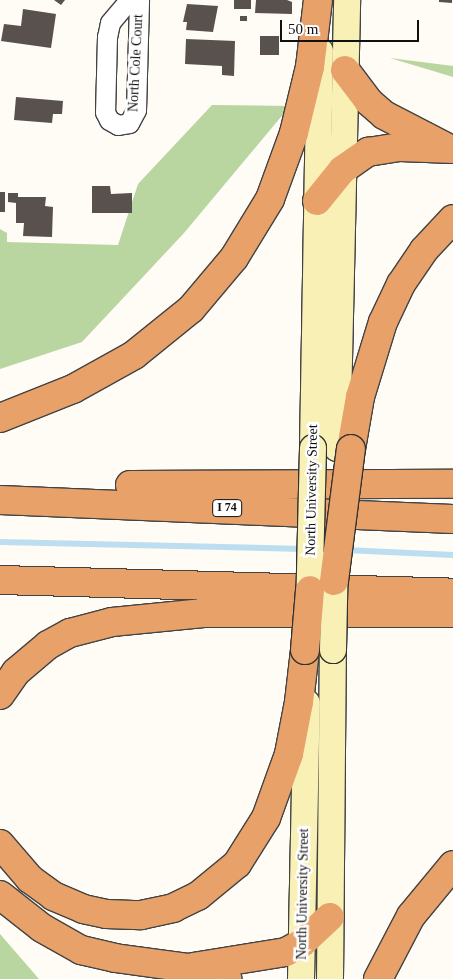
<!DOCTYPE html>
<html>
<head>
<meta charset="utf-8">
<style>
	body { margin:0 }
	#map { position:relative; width:453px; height:979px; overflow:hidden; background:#fefcf4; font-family:"Times New Roman",serif }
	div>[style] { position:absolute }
	.forest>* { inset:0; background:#b9d5a0 }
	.stream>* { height:5.5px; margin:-2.75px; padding:0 2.75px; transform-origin:2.75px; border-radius:2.75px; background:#bddef1 }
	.building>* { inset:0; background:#58514d; transform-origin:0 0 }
	.roads { filter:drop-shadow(1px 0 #434343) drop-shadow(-1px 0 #434343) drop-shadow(0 1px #434343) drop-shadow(0 -1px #434343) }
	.minor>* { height:19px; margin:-9.5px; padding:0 9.5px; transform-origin:9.5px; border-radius:9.5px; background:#fff }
	.secondary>* { height:26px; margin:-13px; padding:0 13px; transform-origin:13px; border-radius:13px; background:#f8f0b5 }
	.motorway>* { height:28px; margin:-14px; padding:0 14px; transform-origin:14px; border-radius:14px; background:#e7a169 }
	.bridges { filter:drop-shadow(1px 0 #323232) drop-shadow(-1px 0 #323232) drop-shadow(0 1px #323232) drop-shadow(0 -1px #323232) }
	.secondary-bridge>* { height:26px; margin:-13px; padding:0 13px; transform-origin:13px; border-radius:13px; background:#f8f0b5 }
	.motorway-bridge>* { height:28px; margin:-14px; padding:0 14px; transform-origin:14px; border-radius:14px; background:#e7a169 }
	span { translate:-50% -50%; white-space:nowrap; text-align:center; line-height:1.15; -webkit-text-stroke:5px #fff; paint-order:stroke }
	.shield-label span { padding:1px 4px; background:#fff; border:1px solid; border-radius:4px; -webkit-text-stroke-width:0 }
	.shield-label { font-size:12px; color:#101010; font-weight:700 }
	.street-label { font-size:14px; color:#101010 }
	.scale { position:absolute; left:280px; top:20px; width:139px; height:22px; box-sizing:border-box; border:2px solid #101010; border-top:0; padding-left:6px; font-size:15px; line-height:18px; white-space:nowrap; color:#101010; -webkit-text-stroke:4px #fff; paint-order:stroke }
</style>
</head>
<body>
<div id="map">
	<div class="forest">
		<div style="clip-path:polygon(390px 58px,453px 66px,453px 77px)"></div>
		<div style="clip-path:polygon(212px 105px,290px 106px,184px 233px,82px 342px,0 369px,0 229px,7px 233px,7px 242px,118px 245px,138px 184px)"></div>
		<div style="clip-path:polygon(0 934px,39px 979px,0 979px)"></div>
	</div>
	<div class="stream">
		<div style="left:0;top:542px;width:303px;rotate:1.3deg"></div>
		<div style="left:345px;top:550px;width:108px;rotate:2.7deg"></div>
	</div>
	<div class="building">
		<div style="clip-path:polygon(54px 0,65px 0,61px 5px)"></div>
		<div style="left:234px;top:0;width:17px;height:9px"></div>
		<div style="clip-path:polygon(256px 0,287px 0,292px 2px,292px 14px,255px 13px)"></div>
		<div style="clip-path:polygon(439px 0,452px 0,452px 3px,439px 2px)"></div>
		<div style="clip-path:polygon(187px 4px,218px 6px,213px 32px,186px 30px,187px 22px,183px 22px)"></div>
		<div style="clip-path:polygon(23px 9px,56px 14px,51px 48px,1px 41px,4px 24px,21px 26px)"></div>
		<div style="left:240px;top:16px;width:7px;height:5px"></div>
		<div style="left:260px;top:36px;width:19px;height:19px"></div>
		<div style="clip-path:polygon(186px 39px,235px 41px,234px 76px,222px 75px,222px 66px,185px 64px)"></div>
		<div style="clip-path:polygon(16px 97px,63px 101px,62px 114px,53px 114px,52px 123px,14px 120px)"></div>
		<div style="clip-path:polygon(92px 186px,110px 186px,111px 194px,132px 193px,132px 213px,92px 213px)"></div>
		<div style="left:0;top:192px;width:5px;height:20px"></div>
		<div style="clip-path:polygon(8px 193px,18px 193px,18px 197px,46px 197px,45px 206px,53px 207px,52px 237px,23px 236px,24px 223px,16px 223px,16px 203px,8px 202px)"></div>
	</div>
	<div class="roads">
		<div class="minor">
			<div style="left:129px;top:0;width:30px;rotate:130deg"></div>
			<div style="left:110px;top:23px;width:14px;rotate:102deg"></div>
			<div style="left:107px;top:37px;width:75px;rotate:91.5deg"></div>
			<div style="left:105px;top:112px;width:9px;rotate:63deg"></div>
			<div style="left:109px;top:120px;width:10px;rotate:29deg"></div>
			<div style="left:118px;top:125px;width:11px;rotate:-10deg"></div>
			<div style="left:129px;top:123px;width:15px;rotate:-62deg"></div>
			<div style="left:136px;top:110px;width:110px;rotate:-88.4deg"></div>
		</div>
		<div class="secondary">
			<div style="left:313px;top:448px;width:397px;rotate:-89deg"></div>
			<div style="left:337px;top:448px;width:448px;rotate:-88.7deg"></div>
			<div style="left:301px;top:979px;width:276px;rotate:-88.8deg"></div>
			<div style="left:330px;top:979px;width:329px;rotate:-89.5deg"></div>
		</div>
		<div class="motorway">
			<div style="left:345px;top:70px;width:39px;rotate:53deg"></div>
			<div style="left:368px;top:101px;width:21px;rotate:41deg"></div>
			<div style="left:384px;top:115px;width:68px;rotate:27.3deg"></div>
			<div style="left:317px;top:201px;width:40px;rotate:-51deg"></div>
			<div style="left:342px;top:170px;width:32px;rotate:-35deg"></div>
			<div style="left:368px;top:152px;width:32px;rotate:-9deg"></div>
			<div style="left:400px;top:147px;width:53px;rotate:2.2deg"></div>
			<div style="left:0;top:418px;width:79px;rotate:-21.7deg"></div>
			<div style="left:73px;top:389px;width:70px;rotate:-29.1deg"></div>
			<div style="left:134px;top:355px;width:73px;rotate:-38.9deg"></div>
			<div style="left:191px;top:309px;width:67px;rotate:-49.9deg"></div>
			<div style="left:234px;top:258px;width:69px;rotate:-58.6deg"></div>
			<div style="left:270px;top:199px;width:70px;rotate:-70deg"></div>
			<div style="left:294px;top:133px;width:68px;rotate:-76.4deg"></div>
			<div style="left:310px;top:67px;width:67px;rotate:-83.2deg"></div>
			<div style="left:351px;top:449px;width:53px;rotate:-80.2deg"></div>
			<div style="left:360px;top:397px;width:78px;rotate:-73deg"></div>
			<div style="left:383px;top:322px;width:42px;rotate:-64.7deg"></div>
			<div style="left:401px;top:284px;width:41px;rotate:-55.9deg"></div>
			<div style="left:424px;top:250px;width:42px;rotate:-46.9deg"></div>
			<div style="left:130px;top:485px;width:323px;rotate:-0.2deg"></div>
			<div style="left:0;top:500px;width:453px;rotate:2.4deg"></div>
			<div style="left:0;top:580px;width:453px;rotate:1.6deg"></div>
			<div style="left:0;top:695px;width:28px;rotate:-55deg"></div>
			<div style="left:16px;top:672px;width:42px;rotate:-40.2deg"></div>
			<div style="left:48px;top:645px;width:25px;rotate:-29deg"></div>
			<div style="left:70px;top:633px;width:43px;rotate:-14.7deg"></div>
			<div style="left:112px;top:622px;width:92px;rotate:-5.6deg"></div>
			<div style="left:204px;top:613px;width:249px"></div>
			<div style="left:0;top:844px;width:46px;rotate:49.4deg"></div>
			<div style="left:30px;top:879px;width:29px;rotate:36deg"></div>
			<div style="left:53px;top:896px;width:33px;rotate:23deg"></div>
			<div style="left:83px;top:909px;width:24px;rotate:12deg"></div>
			<div style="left:106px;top:914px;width:35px;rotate:2deg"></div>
			<div style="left:141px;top:915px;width:33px;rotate:-12deg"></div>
			<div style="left:173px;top:908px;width:28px;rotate:-26deg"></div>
			<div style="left:198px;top:896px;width:50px;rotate:-39.4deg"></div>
			<div style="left:237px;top:864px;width:54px;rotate:-57.8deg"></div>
			<div style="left:266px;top:818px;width:68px;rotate:-70.2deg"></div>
			<div style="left:289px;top:754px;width:53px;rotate:-79.1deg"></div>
			<div style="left:299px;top:702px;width:52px;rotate:-83.4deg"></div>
			<div style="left:0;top:895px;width:53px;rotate:38.2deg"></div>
			<div style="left:42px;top:928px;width:45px;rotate:29.4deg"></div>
			<div style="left:81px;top:950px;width:35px;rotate:13deg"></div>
			<div style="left:115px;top:958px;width:75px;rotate:7.7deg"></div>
			<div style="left:189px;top:968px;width:40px;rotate:16deg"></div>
			<div style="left:193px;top:967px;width:94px;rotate:-9.2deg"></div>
			<div style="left:286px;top:952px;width:18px;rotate:-29deg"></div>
			<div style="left:302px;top:943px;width:38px;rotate:-43deg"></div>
			<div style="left:378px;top:979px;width:71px;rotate:-62.4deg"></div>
			<div style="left:411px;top:916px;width:66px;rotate:-50.5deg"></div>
		</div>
	</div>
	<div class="bridges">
		<div class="secondary-bridge">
			<div style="left:309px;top:612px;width:164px;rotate:-88.6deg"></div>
			<div style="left:333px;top:650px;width:92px;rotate:-88.8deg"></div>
		</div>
		<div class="motorway-bridge">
			<div style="left:334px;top:581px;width:133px;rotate:-82.7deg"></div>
			<div style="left:305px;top:650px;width:60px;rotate:-85.2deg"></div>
		</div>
	</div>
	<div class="shield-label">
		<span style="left:227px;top:508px">I 74</span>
	</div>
	<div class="street-label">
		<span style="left:136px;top:63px;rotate:-87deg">North Cole Court</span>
		<span style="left:312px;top:490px;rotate:-89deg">North University Street</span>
		<span style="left:303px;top:894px;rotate:-89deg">North University Street</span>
	</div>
	<div class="scale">50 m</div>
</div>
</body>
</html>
